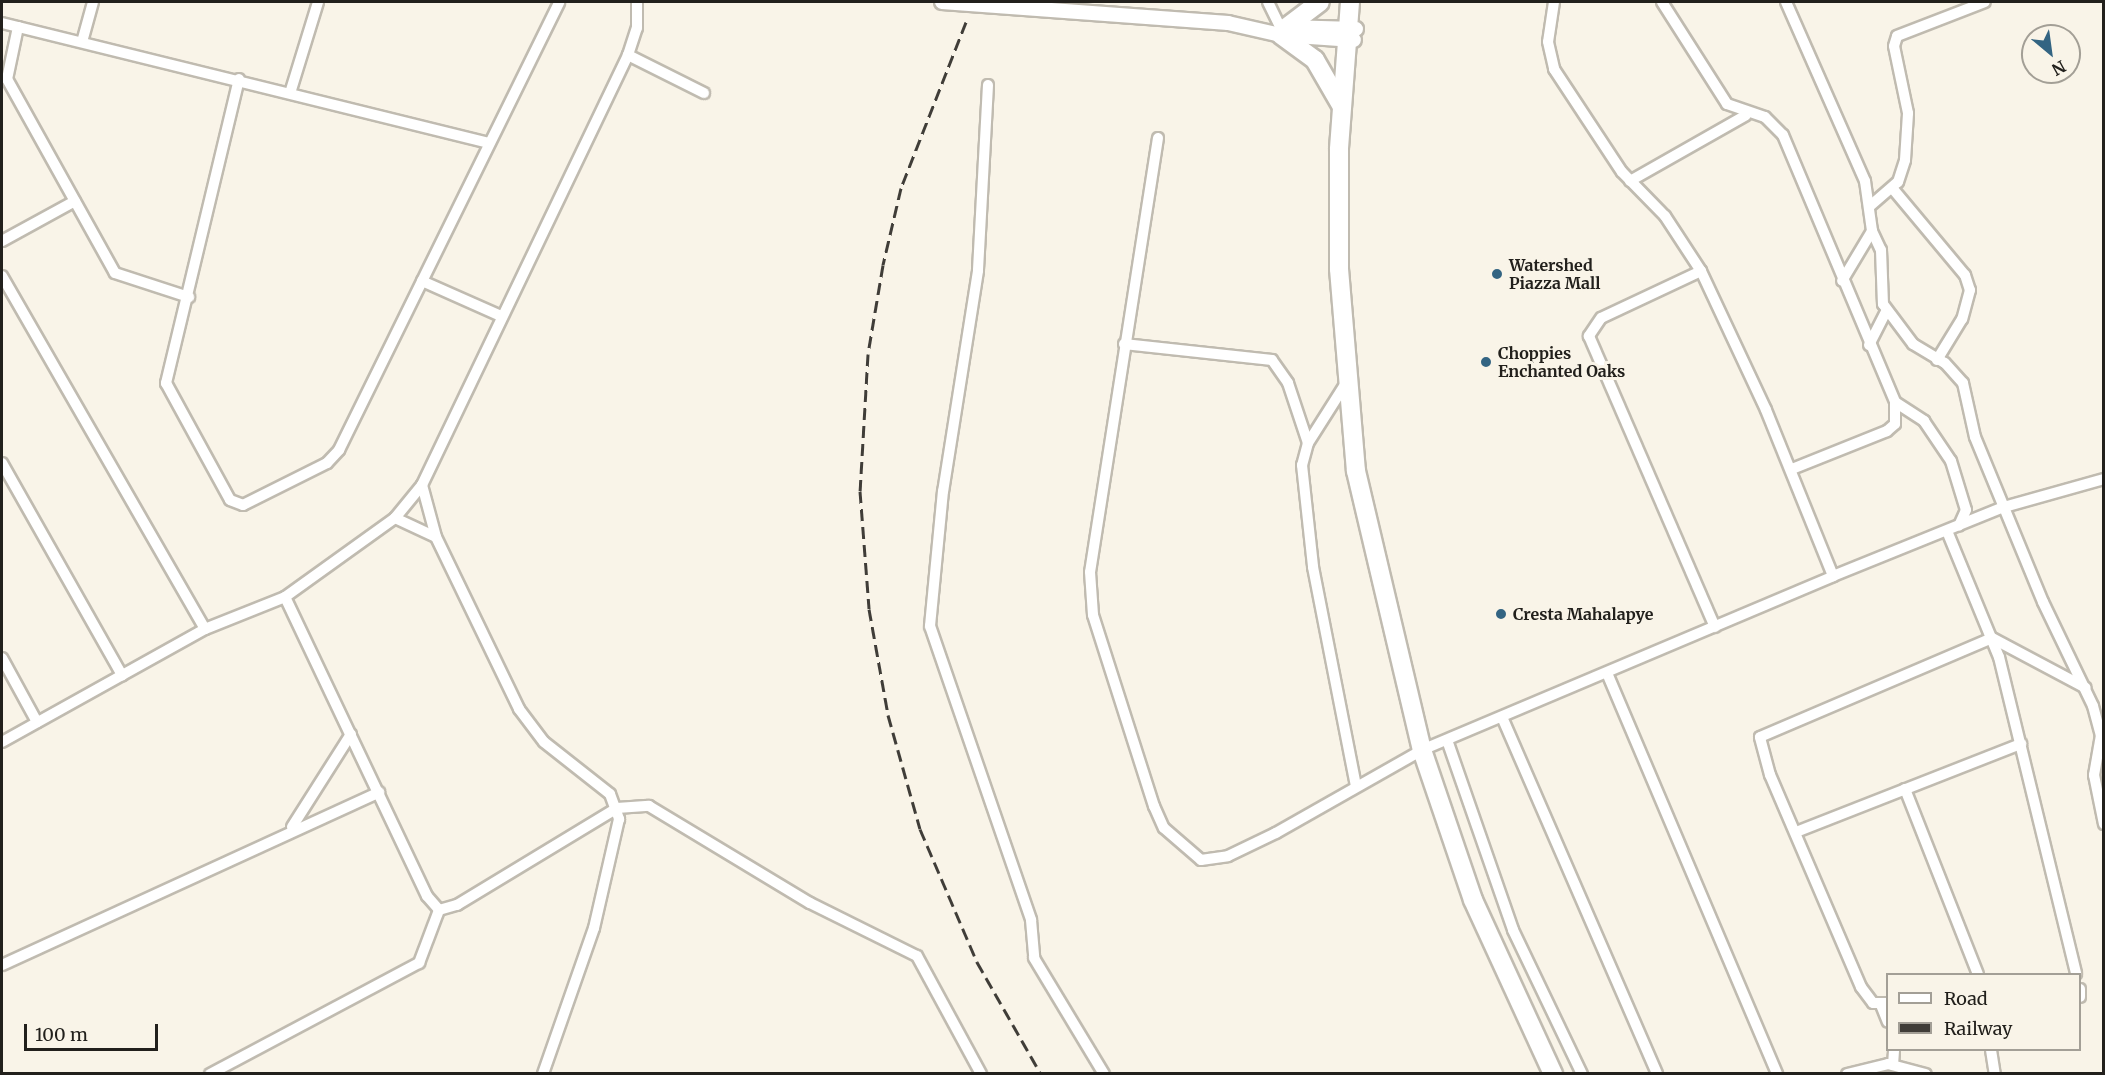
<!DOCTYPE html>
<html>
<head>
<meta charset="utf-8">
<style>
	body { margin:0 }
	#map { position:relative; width:2105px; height:1075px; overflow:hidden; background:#f9f4e8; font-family:Merriweather,serif }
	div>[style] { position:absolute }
	.roads { filter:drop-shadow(2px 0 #c0bbb0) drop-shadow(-2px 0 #c0bbb0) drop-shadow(0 2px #c0bbb0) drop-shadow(0 -2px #c0bbb0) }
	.street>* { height:10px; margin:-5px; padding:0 5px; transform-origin:5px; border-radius:5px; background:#fff }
	.secondary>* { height:14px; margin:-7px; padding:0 7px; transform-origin:7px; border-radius:7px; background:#fff }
	.highway>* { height:18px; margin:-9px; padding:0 9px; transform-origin:9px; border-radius:9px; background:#fff }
	.rail>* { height:3px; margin-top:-1.5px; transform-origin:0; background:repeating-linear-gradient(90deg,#403d38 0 12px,transparent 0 18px) }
	.dots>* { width:16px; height:16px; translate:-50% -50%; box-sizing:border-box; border:3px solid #f9f4e8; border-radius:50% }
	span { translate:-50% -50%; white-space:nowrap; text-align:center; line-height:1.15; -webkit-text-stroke:6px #f9f4e8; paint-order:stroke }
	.poi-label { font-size:16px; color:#22201c; font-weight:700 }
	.left { translate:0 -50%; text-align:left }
	.frame { position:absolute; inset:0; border:3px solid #22201c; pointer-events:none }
	.legend { position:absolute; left:1886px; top:973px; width:195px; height:78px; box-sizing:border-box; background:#f9f4e8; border:2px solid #a39f96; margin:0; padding:8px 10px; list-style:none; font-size:18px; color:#22201c }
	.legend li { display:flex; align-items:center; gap:12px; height:30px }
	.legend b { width:30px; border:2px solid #a39f96 }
	.north { position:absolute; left:2021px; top:24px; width:60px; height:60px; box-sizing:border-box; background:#f9f4e8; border:2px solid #a39f96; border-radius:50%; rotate:151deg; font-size:16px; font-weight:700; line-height:24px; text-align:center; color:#22201c }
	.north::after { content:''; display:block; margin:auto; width:21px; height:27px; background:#336482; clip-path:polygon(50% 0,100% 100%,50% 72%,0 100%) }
	.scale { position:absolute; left:24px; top:1024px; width:134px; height:27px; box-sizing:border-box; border:3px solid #22201c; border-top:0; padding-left:8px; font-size:18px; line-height:21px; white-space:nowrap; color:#22201c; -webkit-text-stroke:4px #f9f4e8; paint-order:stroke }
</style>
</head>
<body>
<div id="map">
	<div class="roads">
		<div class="street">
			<div style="left:1268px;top:2px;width:28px;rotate:64deg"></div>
			<div style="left:1554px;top:2px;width:40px;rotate:98.5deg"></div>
			<div style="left:1548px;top:42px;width:28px;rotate:77deg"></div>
			<div style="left:1554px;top:69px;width:123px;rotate:56.6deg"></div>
			<div style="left:1622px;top:172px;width:62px;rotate:45.7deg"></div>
			<div style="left:1665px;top:216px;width:66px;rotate:56.8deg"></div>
			<div style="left:1701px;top:271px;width:153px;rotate:64.9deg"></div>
			<div style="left:1766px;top:410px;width:179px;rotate:68deg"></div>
			<div style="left:1662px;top:2px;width:121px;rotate:57.5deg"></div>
			<div style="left:1727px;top:104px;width:40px;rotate:18.9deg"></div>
			<div style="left:1765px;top:117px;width:25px;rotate:45deg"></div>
			<div style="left:1783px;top:135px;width:290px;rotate:67.2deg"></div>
			<div style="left:1895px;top:402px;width:22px;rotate:90deg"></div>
			<div style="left:1895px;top:424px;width:11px;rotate:139deg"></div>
			<div style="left:1887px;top:431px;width:102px;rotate:158.2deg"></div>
			<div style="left:1786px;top:2px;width:196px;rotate:66.2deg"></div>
			<div style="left:1865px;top:181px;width:50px;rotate:82deg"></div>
			<div style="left:1872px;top:231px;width:58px;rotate:121deg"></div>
			<div style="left:2px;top:23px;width:502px;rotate:13.84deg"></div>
			<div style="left:18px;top:27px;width:53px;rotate:101.9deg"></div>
			<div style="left:7px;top:79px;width:222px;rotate:60.9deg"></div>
			<div style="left:115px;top:273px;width:78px;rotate:18deg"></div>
			<div style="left:82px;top:42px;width:41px;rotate:-74.6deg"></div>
			<div style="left:628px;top:55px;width:85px;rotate:26.6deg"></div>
			<div style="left:239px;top:79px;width:313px;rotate:103.5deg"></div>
			<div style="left:166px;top:383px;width:133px;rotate:61.3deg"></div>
			<div style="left:230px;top:500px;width:14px;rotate:21deg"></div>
			<div style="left:243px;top:505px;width:94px;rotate:-26.6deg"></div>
			<div style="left:327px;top:463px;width:18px;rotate:-47deg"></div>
			<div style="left:339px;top:450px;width:499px;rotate:-63.8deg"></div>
			<div style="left:988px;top:85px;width:186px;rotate:93.1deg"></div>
			<div style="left:978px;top:271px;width:223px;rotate:99deg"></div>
			<div style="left:943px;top:491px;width:136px;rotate:95.5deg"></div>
			<div style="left:930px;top:626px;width:311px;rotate:71deg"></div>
			<div style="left:1031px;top:920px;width:38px;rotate:85deg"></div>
			<div style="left:1034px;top:958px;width:135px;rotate:58.9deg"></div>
			<div style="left:291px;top:90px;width:92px;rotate:-72.9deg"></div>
			<div style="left:1158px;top:138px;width:439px;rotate:98.9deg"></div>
			<div style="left:1090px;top:572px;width:43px;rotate:86deg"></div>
			<div style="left:1093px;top:615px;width:201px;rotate:72.3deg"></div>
			<div style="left:1154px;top:806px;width:24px;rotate:66deg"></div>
			<div style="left:1164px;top:828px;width:49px;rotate:40.9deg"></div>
			<div style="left:1201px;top:860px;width:27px;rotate:-8deg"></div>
			<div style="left:1228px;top:856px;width:53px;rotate:-25.6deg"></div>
			<div style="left:1276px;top:833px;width:168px;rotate:-29.6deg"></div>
			<div style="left:1422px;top:750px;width:446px;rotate:-22.9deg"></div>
			<div style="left:1833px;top:576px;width:184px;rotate:-22deg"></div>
			<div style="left:2004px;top:507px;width:104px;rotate:-15.6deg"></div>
			<div style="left:1630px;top:181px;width:133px;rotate:-29.6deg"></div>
			<div style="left:1893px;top:189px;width:112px;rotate:50.1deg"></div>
			<div style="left:1965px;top:275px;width:16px;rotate:72deg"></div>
			<div style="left:1970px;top:290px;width:30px;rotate:105deg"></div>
			<div style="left:1962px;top:319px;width:48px;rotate:121.4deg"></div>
			<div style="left:1870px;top:206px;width:37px;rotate:-41deg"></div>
			<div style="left:1898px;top:182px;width:23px;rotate:-72deg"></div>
			<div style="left:1905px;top:160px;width:47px;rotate:-86.3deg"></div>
			<div style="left:1908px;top:113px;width:68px;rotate:-101.8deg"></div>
			<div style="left:1894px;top:46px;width:10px;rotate:-73deg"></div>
			<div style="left:1897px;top:36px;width:94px;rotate:-21.1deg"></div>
			<div style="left:1872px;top:231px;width:21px;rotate:65deg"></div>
			<div style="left:1881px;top:250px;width:54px;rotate:87.9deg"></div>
			<div style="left:1883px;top:304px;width:50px;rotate:53.1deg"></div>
			<div style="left:1913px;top:344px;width:37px;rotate:31deg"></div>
			<div style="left:1945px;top:363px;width:27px;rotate:48deg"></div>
			<div style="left:1963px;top:383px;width:55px;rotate:77.5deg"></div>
			<div style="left:1975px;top:437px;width:178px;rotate:67.6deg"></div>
			<div style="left:2043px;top:602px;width:115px;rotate:64.3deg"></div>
			<div style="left:2093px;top:706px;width:30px;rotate:75deg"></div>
			<div style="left:2101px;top:735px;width:41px;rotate:99.9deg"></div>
			<div style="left:2094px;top:775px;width:50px;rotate:78.5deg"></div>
			<div style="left:2px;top:241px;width:83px;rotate:-28.7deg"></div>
			<div style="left:1701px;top:271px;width:110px;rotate:154.8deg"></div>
			<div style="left:1601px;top:318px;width:22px;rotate:124deg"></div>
			<div style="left:1589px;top:336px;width:317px;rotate:66.6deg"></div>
			<div style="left:2px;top:276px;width:407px;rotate:60.1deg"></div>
			<div style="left:422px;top:281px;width:86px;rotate:23.9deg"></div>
			<div style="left:1124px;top:344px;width:149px;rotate:6.2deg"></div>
			<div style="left:1272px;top:360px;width:28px;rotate:55deg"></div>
			<div style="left:1288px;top:383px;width:63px;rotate:71.6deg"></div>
			<div style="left:1869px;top:345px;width:39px;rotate:-63deg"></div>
			<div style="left:1348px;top:380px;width:75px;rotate:122.4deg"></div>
			<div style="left:1308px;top:443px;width:23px;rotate:105deg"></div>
			<div style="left:1302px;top:465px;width:103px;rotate:83.8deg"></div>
			<div style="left:1313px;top:567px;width:223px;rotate:78.9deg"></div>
			<div style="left:1895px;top:402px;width:35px;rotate:33deg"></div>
			<div style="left:1924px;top:421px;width:48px;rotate:56deg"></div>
			<div style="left:1951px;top:461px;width:51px;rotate:73deg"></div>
			<div style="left:1966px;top:510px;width:17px;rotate:114deg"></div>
			<div style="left:2px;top:463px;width:244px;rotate:60.5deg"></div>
			<div style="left:422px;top:485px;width:54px;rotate:74.9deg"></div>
			<div style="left:436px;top:537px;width:191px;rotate:64.2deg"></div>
			<div style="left:519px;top:709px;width:41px;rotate:52.9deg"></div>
			<div style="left:544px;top:742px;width:84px;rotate:38.2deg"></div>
			<div style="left:610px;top:794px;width:27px;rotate:70deg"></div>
			<div style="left:619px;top:819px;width:112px;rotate:102.9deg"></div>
			<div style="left:594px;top:928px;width:155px;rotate:109.3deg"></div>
			<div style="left:395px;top:518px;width:45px;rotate:24.9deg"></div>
			<div style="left:1947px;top:531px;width:136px;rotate:67.6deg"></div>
			<div style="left:1999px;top:657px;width:326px;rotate:76.3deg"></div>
			<div style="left:285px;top:597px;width:331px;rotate:64.6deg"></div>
			<div style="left:427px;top:896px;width:18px;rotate:49deg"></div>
			<div style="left:439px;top:910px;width:19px;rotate:-16deg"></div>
			<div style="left:457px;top:905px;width:187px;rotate:-31.2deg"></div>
			<div style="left:617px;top:808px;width:32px;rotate:-4deg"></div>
			<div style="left:649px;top:806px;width:188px;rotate:31.1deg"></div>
			<div style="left:810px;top:903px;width:119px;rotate:26.4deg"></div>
			<div style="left:917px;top:956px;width:134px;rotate:61.5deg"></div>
			<div style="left:2px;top:658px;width:73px;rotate:61.3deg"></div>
			<div style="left:1607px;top:673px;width:436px;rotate:67deg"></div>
			<div style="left:1502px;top:717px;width:389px;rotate:66.5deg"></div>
			<div style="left:1447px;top:740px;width:201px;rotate:70.8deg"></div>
			<div style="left:1513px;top:930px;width:160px;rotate:64.4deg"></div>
			<div style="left:2px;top:742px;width:232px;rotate:-29.1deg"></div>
			<div style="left:205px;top:629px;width:86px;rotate:-21.8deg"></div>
			<div style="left:285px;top:597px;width:135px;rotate:-35.7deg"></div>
			<div style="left:395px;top:518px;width:43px;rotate:-50.7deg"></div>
			<div style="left:422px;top:485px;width:477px;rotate:-64.4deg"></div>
			<div style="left:628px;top:55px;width:28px;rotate:-72deg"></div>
			<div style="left:637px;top:28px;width:26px;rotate:-90deg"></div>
			<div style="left:1905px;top:789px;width:199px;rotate:68.5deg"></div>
			<div style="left:292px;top:827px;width:110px;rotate:-57.6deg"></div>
			<div style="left:1796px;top:832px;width:242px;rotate:-21.4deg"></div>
			<div style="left:2px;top:965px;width:415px;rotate:-24.6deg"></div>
			<div style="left:2080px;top:989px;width:8px;rotate:90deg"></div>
			<div style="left:1888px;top:1003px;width:15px;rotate:180deg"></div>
			<div style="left:1873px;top:1003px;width:20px;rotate:-127deg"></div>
			<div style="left:1861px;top:987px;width:231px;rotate:-113.2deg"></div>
			<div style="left:1770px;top:775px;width:39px;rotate:-105deg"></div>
			<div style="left:1760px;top:737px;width:252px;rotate:-23.1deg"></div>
			<div style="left:1992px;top:638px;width:106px;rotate:28deg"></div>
			<div style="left:1881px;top:1005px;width:18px;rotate:68deg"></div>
			<div style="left:1991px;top:1050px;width:24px;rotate:81deg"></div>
			<div style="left:1893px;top:1065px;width:15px;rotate:-86deg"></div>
			<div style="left:210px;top:1074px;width:237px;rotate:-28deg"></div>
			<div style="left:419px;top:963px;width:57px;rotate:-69.3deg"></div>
			<div style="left:1847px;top:1074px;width:42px;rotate:-13.7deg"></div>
			<div style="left:1888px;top:1064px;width:39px;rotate:15deg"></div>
		</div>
		<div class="secondary">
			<div style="left:942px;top:2px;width:287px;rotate:4.2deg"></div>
			<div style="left:1228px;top:23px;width:54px;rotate:12.8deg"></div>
			<div style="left:1281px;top:35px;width:73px;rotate:3.9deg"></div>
			<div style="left:1286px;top:27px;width:70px;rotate:1.6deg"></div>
		</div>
		<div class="highway">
			<div style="left:1350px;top:2px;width:148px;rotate:94.3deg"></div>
			<div style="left:1339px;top:150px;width:119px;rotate:90deg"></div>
			<div style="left:1339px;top:269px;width:203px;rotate:85.2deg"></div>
			<div style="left:1356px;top:471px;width:287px;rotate:76.7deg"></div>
			<div style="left:1422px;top:750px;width:158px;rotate:71.2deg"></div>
			<div style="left:1473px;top:900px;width:192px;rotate:65.3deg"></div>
			<div style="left:1287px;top:27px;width:41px;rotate:-37.1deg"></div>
			<div style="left:1281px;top:35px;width:42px;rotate:36.3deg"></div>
			<div style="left:1315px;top:60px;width:52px;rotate:60deg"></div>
		</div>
	</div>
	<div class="rail">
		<div style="left:966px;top:22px;width:178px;rotate:111.4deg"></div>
		<div style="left:901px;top:188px;width:79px;rotate:103.2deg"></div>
		<div style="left:883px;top:265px;width:90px;rotate:99.6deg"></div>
		<div style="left:868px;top:354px;width:137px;rotate:93.3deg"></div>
		<div style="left:860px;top:491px;width:118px;rotate:85.6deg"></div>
		<div style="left:869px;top:609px;width:108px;rotate:79.8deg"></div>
		<div style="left:888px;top:715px;width:118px;rotate:74.3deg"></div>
		<div style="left:920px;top:829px;width:145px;rotate:66.8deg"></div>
		<div style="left:977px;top:962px;width:129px;rotate:60.3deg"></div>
	</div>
	<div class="dots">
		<div style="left:1497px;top:274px;background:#336482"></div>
		<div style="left:1486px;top:362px;background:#336482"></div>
		<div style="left:1501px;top:614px;background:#336482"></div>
	</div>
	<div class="poi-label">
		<span class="left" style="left:1509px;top:274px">Watershed<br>Piazza Mall</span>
		<span class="left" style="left:1498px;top:362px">Choppies<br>Enchanted Oaks</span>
		<span class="left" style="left:1513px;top:614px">Cresta Mahalapye</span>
	</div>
	<div class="frame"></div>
	<ul class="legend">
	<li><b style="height:8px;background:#fff"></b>Road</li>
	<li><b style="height:8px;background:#403d38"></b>Railway</li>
	</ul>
	<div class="north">N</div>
	<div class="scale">100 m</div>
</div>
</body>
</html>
